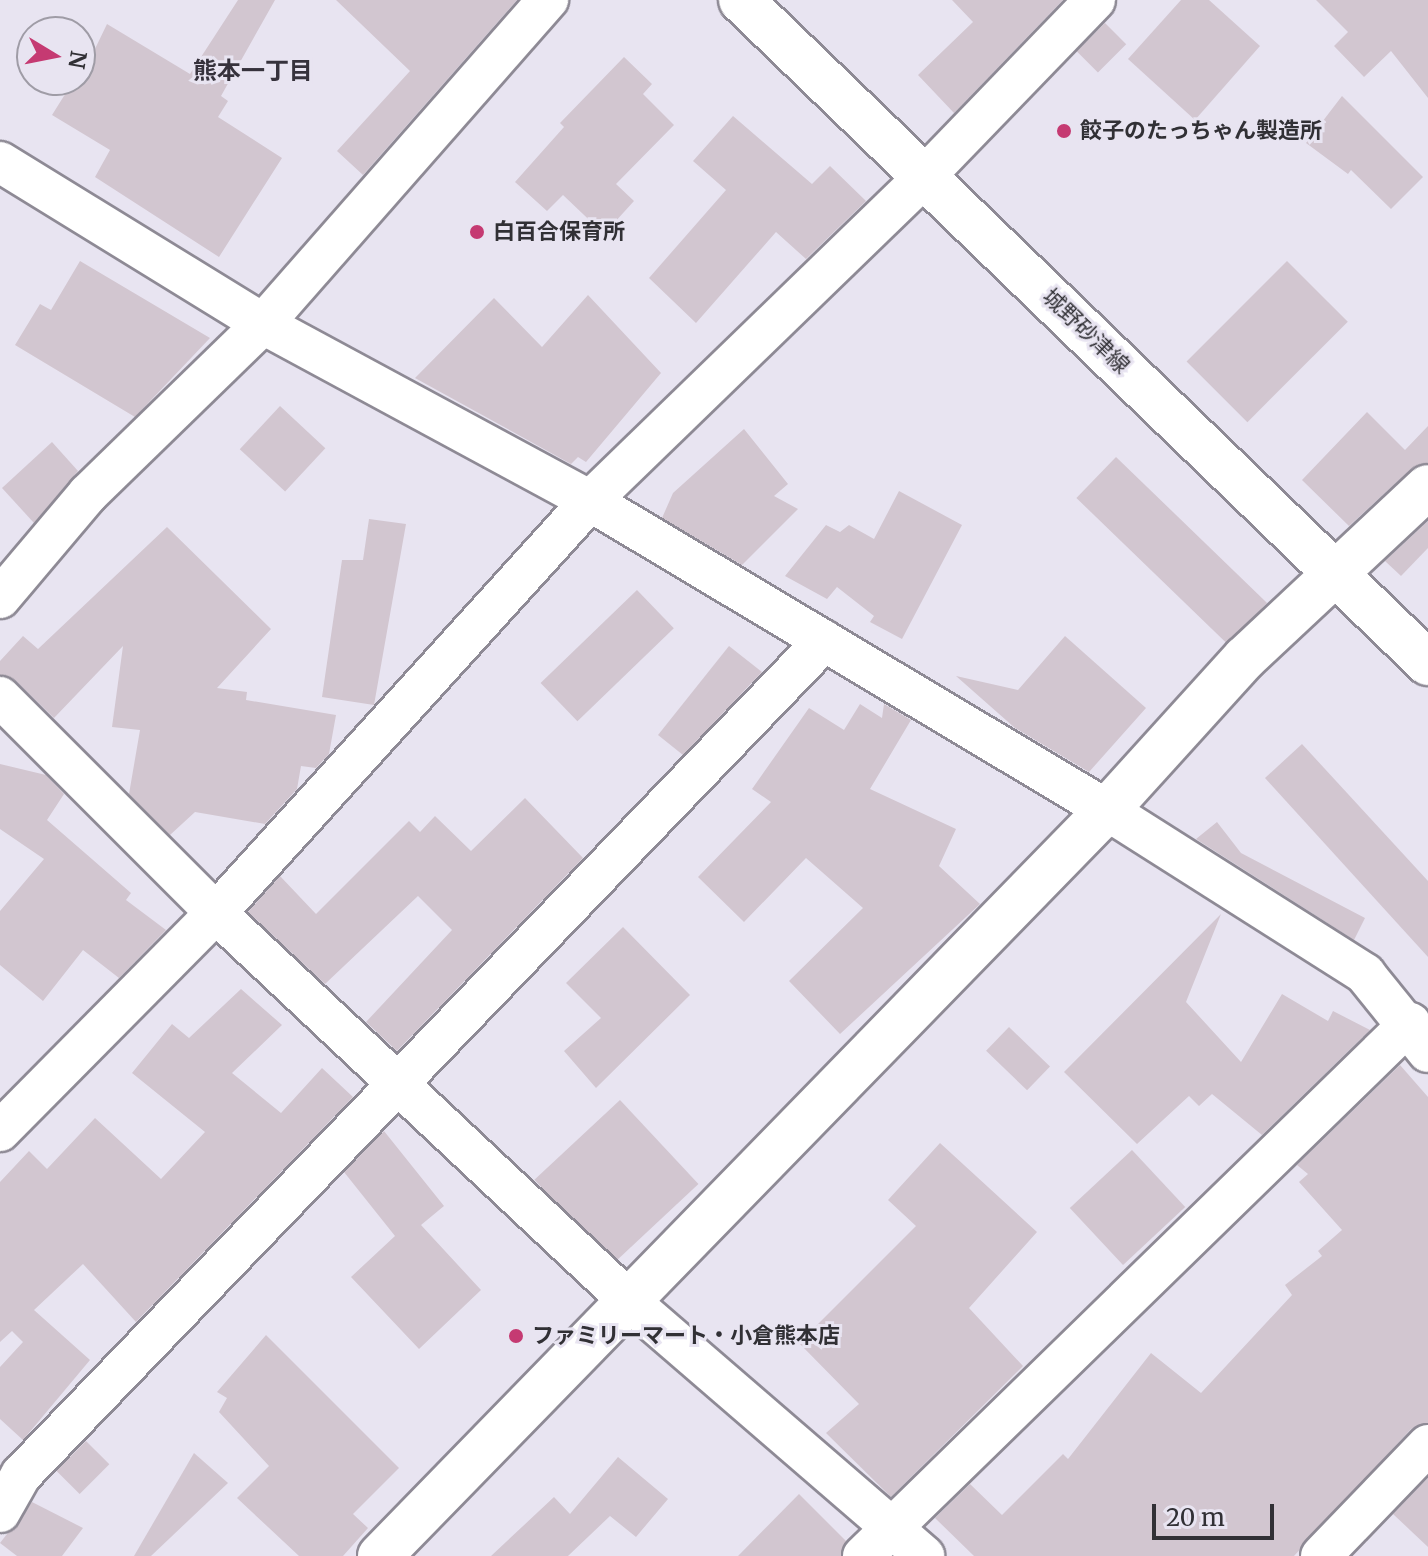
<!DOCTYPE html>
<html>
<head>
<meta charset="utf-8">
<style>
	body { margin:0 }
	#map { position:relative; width:1428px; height:1556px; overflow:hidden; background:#e8e4f1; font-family:Merriweather,"Noto Sans JP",serif }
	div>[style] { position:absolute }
	.building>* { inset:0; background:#d2c6d0; transform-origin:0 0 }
	.roads { filter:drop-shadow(2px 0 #8e8a95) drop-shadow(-2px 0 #8e8a95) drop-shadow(0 2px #8e8a95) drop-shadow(0 -2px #8e8a95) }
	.street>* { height:40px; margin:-20px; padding:0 20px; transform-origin:20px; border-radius:20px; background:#fff }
	.secondary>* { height:44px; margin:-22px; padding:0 22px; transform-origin:22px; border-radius:22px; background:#fff }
	.dots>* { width:22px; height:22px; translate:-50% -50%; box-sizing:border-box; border:4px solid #e8e4f1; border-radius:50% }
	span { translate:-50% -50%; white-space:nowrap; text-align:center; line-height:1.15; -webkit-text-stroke:6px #e8e4f1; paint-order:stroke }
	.poi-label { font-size:22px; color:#313035; font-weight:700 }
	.left { translate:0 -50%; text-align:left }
	.street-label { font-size:22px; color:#313035 }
	.neighbourhood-label { font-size:24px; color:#36323c; font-weight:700 }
	.north { position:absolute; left:16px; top:16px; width:80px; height:80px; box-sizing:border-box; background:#e8e4f1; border:2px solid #9f9ca6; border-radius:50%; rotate:100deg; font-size:22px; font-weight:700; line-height:32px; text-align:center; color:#313035 }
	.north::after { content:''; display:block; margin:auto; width:28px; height:36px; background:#c53a72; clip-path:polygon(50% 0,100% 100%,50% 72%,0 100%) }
	.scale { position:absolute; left:1152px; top:1504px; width:122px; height:36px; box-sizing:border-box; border:4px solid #313035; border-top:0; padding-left:10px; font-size:24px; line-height:28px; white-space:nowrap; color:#313035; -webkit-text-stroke:6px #e8e4f1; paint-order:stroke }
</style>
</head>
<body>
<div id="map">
	<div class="building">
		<div style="clip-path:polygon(238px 0,275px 0,221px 96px,228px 101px,218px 117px,282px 158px,219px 257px,95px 177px,110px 150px,52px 115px,74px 80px,80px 80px,107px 24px,190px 74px)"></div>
		<div style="clip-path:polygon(336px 0,517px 0,363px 175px,337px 151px,410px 71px)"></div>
		<div style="clip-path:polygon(952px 0,1063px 0,954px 113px,918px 75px,973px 22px)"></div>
		<div style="clip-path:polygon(1181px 0,1209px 0,1260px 46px,1195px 120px,1128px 59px)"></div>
		<div style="clip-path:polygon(1316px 0,1428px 0,1428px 98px,1391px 51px,1364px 77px,1334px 46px,1348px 32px)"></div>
		<div style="left:1105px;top:23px;width:30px;height:40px;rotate:45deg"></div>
		<div style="clip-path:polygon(624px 57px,652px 84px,643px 94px,674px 125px,616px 184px,634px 201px,604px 234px,563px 195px,547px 211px,515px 182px,564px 127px,560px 123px)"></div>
		<div style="clip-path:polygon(1342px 96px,1423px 177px,1391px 209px,1351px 170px,1348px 174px,1306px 143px)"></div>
		<div style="clip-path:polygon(733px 116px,812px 184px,830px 166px,866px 201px,806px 259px,776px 232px,696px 323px,649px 278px,726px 190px,693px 161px)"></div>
		<div style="clip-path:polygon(80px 261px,210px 338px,135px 417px,15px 345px,40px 304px,51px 310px)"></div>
		<div style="left:1287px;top:261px;width:86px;height:142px;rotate:45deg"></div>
		<div style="clip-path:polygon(588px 295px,661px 373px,586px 462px,578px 457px,571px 464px,415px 378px,494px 298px,542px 347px)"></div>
		<div style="left:280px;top:406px;width:62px;height:59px;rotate:43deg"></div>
		<div style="clip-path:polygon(1367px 412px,1405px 450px,1428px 426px,1428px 463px,1411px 469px,1349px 526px,1302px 480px)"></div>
		<div style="clip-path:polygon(744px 429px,788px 484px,774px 496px,798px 509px,742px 565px,662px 518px,673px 493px)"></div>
		<div style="clip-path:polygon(52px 442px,78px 471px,34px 523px,2px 488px)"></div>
		<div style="left:1116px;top:457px;width:210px;height:57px;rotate:44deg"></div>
		<div style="clip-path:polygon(899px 491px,962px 525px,902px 639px,870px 622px,874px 616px,837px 587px,827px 599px,785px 576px,826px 525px,840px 532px,849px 525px,874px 539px)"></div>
		<div style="clip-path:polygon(369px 519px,406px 524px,374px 705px,322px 697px,342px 560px,363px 560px)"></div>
		<div style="clip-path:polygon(1428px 521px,1428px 548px,1401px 576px,1385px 561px)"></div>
		<div style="clip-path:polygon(167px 527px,271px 629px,217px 688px,247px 692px,246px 700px,336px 715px,329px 754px,316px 768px,301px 766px,297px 789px,265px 824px,195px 812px,170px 835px,129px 794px,140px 730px,112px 727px,123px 646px,54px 718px,16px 681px,0 675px,0 661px,23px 636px,38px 649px)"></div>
		<div style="left:637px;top:590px;width:53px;height:134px;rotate:46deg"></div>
		<div style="clip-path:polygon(1065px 636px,1146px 708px,1089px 772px,1015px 728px,956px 676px,1018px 690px)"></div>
		<div style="clip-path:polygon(729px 646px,762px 672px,683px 755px,658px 735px)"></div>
		<div style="clip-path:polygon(860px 704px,882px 718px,884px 704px,911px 720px,870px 789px,956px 829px,939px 866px,980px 904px,840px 1034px,789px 981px,863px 908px,806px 858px,744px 922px,698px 877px,771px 802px,752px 789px,809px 708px,844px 730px)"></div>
		<div style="clip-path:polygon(1302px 744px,1428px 881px,1428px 957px,1265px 778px)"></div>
		<div style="clip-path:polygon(0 764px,46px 775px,64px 794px,47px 820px,131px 893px,126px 900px,166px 930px,119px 978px,83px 950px,43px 1001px,0 965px,0 911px,44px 859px,0 829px)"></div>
		<div style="clip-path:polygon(525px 798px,583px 858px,397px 1051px,366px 1022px,452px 930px,418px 896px,325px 984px,248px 912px,280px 876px,316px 914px,409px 821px,420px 832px,435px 816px,471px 851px)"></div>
		<div style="clip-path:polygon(1217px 822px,1241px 853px,1365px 918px,1354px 940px,1196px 839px)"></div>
		<div style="clip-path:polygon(1221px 914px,1186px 1002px,1241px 1062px,1282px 994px,1328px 1021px,1333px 1011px,1370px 1030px,1262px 1135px,1212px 1094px,1199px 1106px,1189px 1096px,1137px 1144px,1064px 1072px)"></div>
		<div style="clip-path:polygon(623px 927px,690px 995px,596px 1088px,564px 1051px,601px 1018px,566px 983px)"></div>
		<div style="clip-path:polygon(241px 989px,282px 1025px,232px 1073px,281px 1113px,322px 1068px,353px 1097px,136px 1322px,83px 1264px,34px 1310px,90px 1360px,23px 1440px,0 1419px,0 1367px,23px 1342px,12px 1331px,0 1342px,0 1182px,29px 1151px,47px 1169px,95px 1118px,161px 1179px,205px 1132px,132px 1073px,172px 1024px,189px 1038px)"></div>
		<div style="left:1009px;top:1027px;width:57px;height:33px;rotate:44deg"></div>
		<div style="clip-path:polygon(1400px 1065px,1428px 1097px,1428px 1423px,1411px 1429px,1294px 1556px,974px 1556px,935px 1518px,970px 1484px,1002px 1515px,1063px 1454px,1068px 1459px,1151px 1353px,1201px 1393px,1292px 1295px,1285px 1285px,1322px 1256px,1318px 1251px,1342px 1230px,1299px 1182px,1308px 1174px,1297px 1165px)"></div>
		<div style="left:620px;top:1100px;width:115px;height:117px;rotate:47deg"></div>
		<div style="clip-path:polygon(384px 1131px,444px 1206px,421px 1225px,481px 1290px,419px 1349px,351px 1277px,395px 1236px,344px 1172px)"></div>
		<div style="clip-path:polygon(940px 1143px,1037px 1232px,969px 1308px,1023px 1366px,891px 1497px,826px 1433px,859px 1404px,799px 1343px,916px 1226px,888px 1200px)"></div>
		<div style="left:1132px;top:1150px;width:78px;height:85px;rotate:47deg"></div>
		<div style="clip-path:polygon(266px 1335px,399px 1468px,353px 1514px,368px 1528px,343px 1556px,299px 1556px,237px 1498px,269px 1466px,219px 1412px,227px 1398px,217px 1392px)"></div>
		<div style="left:86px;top:1441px;width:33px;height:42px;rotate:45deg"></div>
		<div style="clip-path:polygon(194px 1453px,228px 1483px,151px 1556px,134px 1556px)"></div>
		<div style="clip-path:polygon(618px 1457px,668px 1499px,636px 1537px,610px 1516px,568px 1556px,491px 1556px,554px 1497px,570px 1514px)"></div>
		<div style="clip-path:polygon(1428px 1478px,1428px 1547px,1393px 1514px)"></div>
		<div style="clip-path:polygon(799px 1494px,846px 1541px,841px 1556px,738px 1556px)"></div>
		<div style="clip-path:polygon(32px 1502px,83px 1528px,62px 1556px,17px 1556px,0 1543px)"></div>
	</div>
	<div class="roads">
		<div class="street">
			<div style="left:0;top:162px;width:309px;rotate:31.6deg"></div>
			<div style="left:263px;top:324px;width:372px;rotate:28.4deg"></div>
			<div style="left:590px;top:501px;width:602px;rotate:30.87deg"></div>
			<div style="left:1107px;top:810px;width:306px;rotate:32.4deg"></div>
			<div style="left:1365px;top:974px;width:100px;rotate:51.1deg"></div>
			<div style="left:0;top:598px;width:136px;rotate:-49.8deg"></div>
			<div style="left:88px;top:494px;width:244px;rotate:-44.2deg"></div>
			<div style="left:263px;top:324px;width:432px;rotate:-48.7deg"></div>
			<div style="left:0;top:697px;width:305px;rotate:45deg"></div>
			<div style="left:216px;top:913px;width:567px;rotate:43.21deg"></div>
			<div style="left:629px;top:1301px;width:390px;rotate:40.8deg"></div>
			<div style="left:0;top:1131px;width:307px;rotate:-45.3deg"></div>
			<div style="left:216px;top:913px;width:556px;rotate:-47.77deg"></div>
			<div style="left:590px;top:501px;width:468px;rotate:-44.1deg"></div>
			<div style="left:926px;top:175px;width:243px;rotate:-46deg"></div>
			<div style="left:0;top:1512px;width:43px;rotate:-60.4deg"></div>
			<div style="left:21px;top:1475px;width:1158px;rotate:-46.08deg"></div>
			<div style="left:863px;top:1556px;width:764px;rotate:-44.26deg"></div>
			<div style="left:1321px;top:1556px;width:154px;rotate:-46.1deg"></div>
		</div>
		<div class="secondary">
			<div style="left:741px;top:0;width:955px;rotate:43.98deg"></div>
			<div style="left:380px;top:1556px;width:1042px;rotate:-45.74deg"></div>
			<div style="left:1107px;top:810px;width:205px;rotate:-47.8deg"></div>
			<div style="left:1245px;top:658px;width:250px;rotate:-43.1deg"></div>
		</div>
	</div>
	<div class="dots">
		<div style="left:1064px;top:131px;background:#c53a72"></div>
		<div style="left:477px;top:232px;background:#c53a72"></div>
		<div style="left:516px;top:1336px;background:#c53a72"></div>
	</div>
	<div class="poi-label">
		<span class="left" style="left:1080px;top:131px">餃子のたっちゃん製造所</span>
		<span class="left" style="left:493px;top:232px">白百合保育所</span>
		<span class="left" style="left:532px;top:1336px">ファミリーマート・小倉熊本店</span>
	</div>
	<div class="street-label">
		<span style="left:1086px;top:331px;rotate:44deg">城野砂津線</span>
	</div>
	<div class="neighbourhood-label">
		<span style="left:253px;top:71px">熊本一丁目</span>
	</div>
	<div class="north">N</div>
	<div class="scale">20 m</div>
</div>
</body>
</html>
